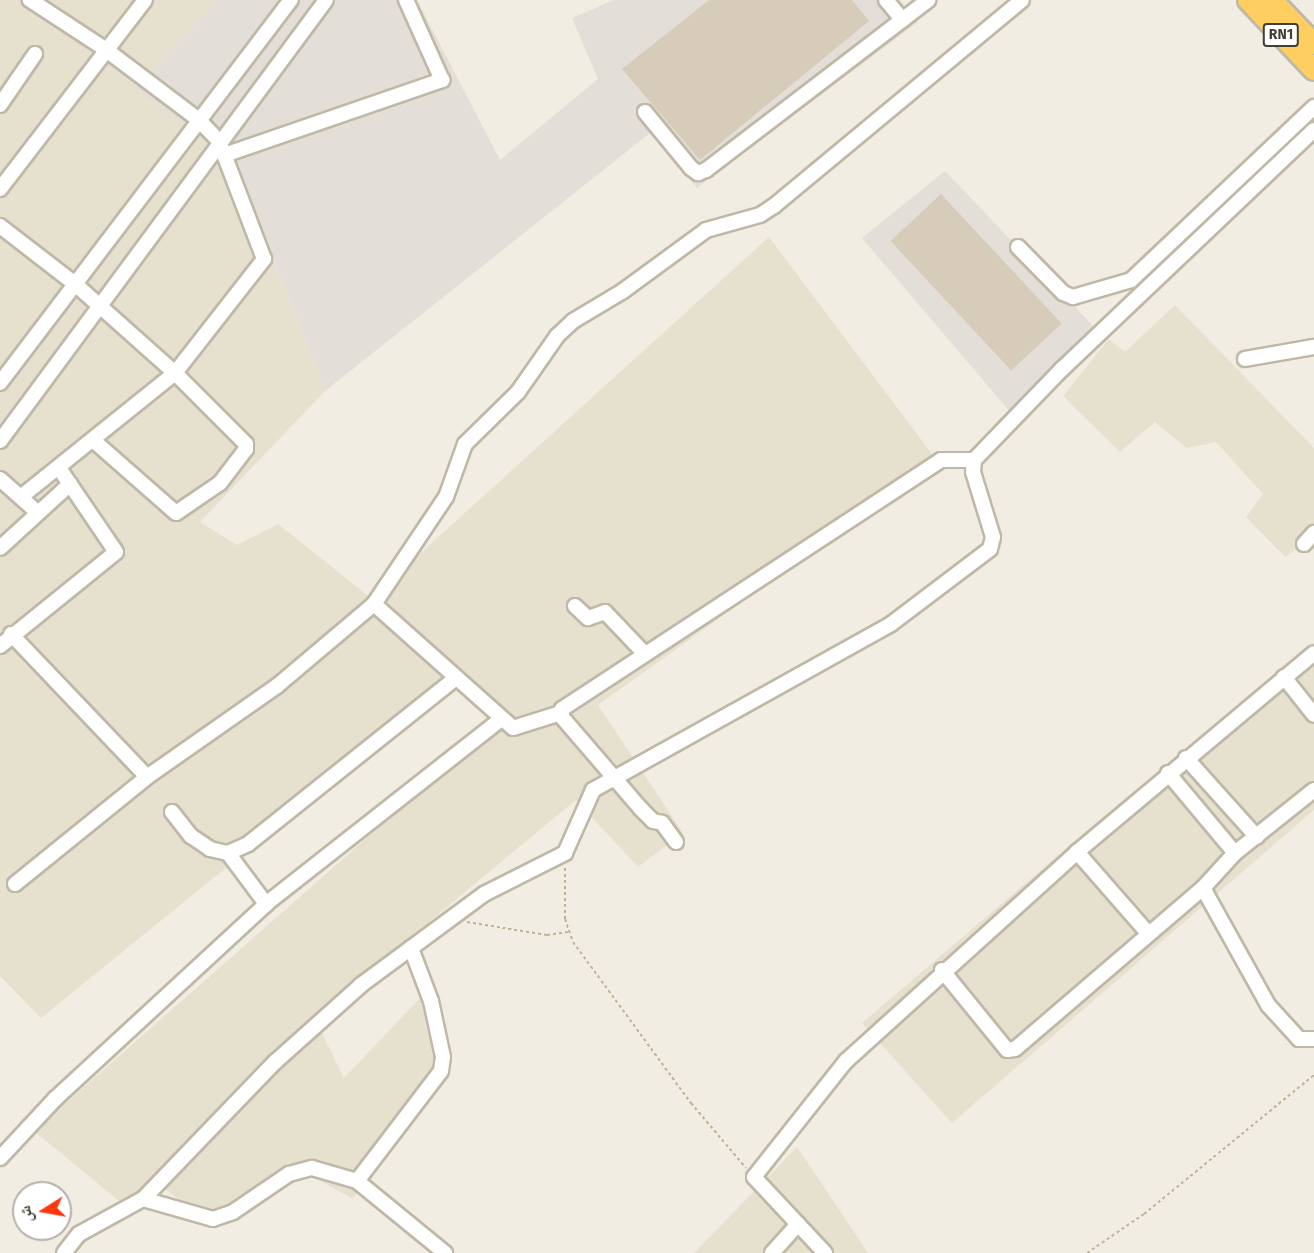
<!DOCTYPE html>
<html>
<head>
<meta charset="utf-8">
<style>
	body { margin:0 }
	#map { position:relative; width:1314px; height:1253px; overflow:hidden; background:#f2ede2; font-family:"Fira Sans","Noto Naskh Arabic",sans-serif }
	div>[style] { position:absolute }
	.residential>* { inset:0; background:#e6e0cf }
	.industrial>* { inset:0; background:#e3ded7 }
	.building>* { inset:0; background:#d7ccba; transform-origin:0 0 }
	.path>* { height:2px; margin-top:-1px; transform-origin:0; background:repeating-linear-gradient(90deg,#c0b295 0 3px,transparent 0 6px) }
	.roads { filter:drop-shadow(2px 0 #c0b8a7) drop-shadow(-2px 0 #c0b8a7) drop-shadow(0 2px #c0b8a7) drop-shadow(0 -2px #c0b8a7) }
	.minor>* { height:14px; margin:-7px; padding:0 7px; transform-origin:7px; border-radius:7px; background:#fff }
	.highway>* { height:20px; margin:-10px; padding:0 10px; transform-origin:10px; border-radius:10px; background:#ffce60 }
	span { translate:-50% -50%; white-space:nowrap; text-align:center; line-height:1.15; -webkit-text-stroke:6px #fff; paint-order:stroke }
	.shield-label span { padding:2px 4px; background:#fff; border:2px solid; border-radius:4px; -webkit-text-stroke-width:0 }
	.shield-label { font-size:14px; color:#433d32; font-weight:700 }
	.north { position:absolute; left:12px; top:1181px; width:60px; height:60px; box-sizing:border-box; background:#fff; border:2px solid #b4b1ad; border-radius:50%; rotate:259deg; font-size:16px; font-weight:700; line-height:24px; text-align:center; color:#433d32 }
	.north::after { content:''; display:block; margin:auto; width:21px; height:27px; background:#ff370c; clip-path:polygon(50% 0,100% 100%,50% 72%,0 100%) }
</style>
</head>
<body>
<div id="map">
	<div class="residential">
		<div style="clip-path:polygon(0 0,216px 0,136px 90px,235px 160px,325px 391px,200px 522px,237px 545px,278px 524px,371px 598px,769px 237px,938px 462px,598px 705px,683px 833px,638px 867px,576px 800px,314px 1017px,344px 1078px,421px 997px,451px 1049px,353px 1199px,288px 1163px,205px 1219px,159px 1185px,120px 1202px,34px 1131px,495px 725px,460px 678px,41px 1018px,0 976px)"></div>
		<div style="clip-path:polygon(1175px 305px,1314px 448px,1314px 537px,1285px 557px,1246px 517px,1263px 494px,1216px 442px,1187px 448px,1155px 422px,1120px 452px,1063px 396px,1109px 339px,1125px 352px)"></div>
		<div style="clip-path:polygon(1314px 646px,1314px 810px,952px 1123px,862px 1023px,1117px 805px)"></div>
		<div style="clip-path:polygon(797px 1147px,868px 1253px,694px 1253px)"></div>
	</div>
	<div class="industrial">
		<div style="clip-path:polygon(216px 0,417px 0,500px 160px,598px 79px,572px 18px,614px 0,899px 0,918px 22px,697px 188px,650px 133px,325px 391px,235px 160px,135px 90px)"></div>
		<div style="clip-path:polygon(945px 171px,1094px 327px,1011px 413px,862px 238px)"></div>
	</div>
	<div class="building">
		<div style="clip-path:polygon(709px 0,852px 0,869px 21px,700px 160px,622px 69px)"></div>
		<div style="left:941px;top:194px;width:177px;height:69px;rotate:47deg"></div>
	</div>
	<div class="path">
		<div style="left:565px;top:868px;width:51px;rotate:90deg"></div>
		<div style="left:565px;top:919px;width:24px;rotate:71deg"></div>
		<div style="left:573px;top:942px;width:200px;rotate:53.8deg"></div>
		<div style="left:691px;top:1103px;width:85px;rotate:49.8deg"></div>
		<div style="left:467px;top:922px;width:81px;rotate:9.2deg"></div>
		<div style="left:547px;top:935px;width:21px;rotate:-8deg"></div>
		<div style="left:1087px;top:1253px;width:69px;rotate:-34.4deg"></div>
		<div style="left:1144px;top:1214px;width:220px;rotate:-39.3deg"></div>
	</div>
	<div class="roads">
		<div class="minor">
			<div style="left:886px;top:0;width:26px;rotate:50deg"></div>
			<div style="left:0;top:105px;width:62px;rotate:-55.5deg"></div>
			<div style="left:645px;top:112px;width:72px;rotate:50.6deg"></div>
			<div style="left:691px;top:168px;width:9px;rotate:36deg"></div>
			<div style="left:698px;top:173px;width:9px;rotate:-21deg"></div>
			<div style="left:706px;top:170px;width:280px;rotate:-37.4deg"></div>
			<div style="left:224px;top:155px;width:231px;rotate:-19deg"></div>
			<div style="left:442px;top:80px;width:88px;rotate:-114.2deg"></div>
			<div style="left:0;top:189px;width:238px;rotate:-52.5deg"></div>
			<div style="left:0;top:226px;width:95px;rotate:37.7deg"></div>
			<div style="left:75px;top:284px;width:134px;rotate:41.7deg"></div>
			<div style="left:175px;top:373px;width:100px;rotate:45deg"></div>
			<div style="left:246px;top:444px;width:5px;rotate:90deg"></div>
			<div style="left:246px;top:449px;width:43px;rotate:127.4deg"></div>
			<div style="left:220px;top:483px;width:53px;rotate:145.7deg"></div>
			<div style="left:176px;top:513px;width:111px;rotate:-138.7deg"></div>
			<div style="left:1018px;top:247px;width:64px;rotate:45.6deg"></div>
			<div style="left:1063px;top:293px;width:11px;rotate:22deg"></div>
			<div style="left:1073px;top:297px;width:60px;rotate:-16.3deg"></div>
			<div style="left:1131px;top:280px;width:252px;rotate:-43.4deg"></div>
			<div style="left:1245px;top:359px;width:70px;rotate:-9.9deg"></div>
			<div style="left:0;top:383px;width:481px;rotate:-52.8deg"></div>
			<div style="left:0;top:441px;width:548px;rotate:-53.53deg"></div>
			<div style="left:0;top:479px;width:50px;rotate:41.7deg"></div>
			<div style="left:22px;top:496px;width:196px;rotate:-38.8deg"></div>
			<div style="left:175px;top:373px;width:145px;rotate:-52deg"></div>
			<div style="left:264px;top:259px;width:126px;rotate:-110.9deg"></div>
			<div style="left:219px;top:141px;width:29px;rotate:-134deg"></div>
			<div style="left:199px;top:120px;width:118px;rotate:-142.9deg"></div>
			<div style="left:105px;top:49px;width:90px;rotate:-146.8deg"></div>
			<div style="left:1304px;top:544px;width:15px;rotate:-48deg"></div>
			<div style="left:0;top:548px;width:95px;rotate:-42.4deg"></div>
			<div style="left:374px;top:604px;width:186px;rotate:41.7deg"></div>
			<div style="left:513px;top:728px;width:50px;rotate:-17.4deg"></div>
			<div style="left:575px;top:606px;width:18px;rotate:43deg"></div>
			<div style="left:588px;top:618px;width:18px;rotate:-19deg"></div>
			<div style="left:605px;top:612px;width:58px;rotate:46.4deg"></div>
			<div style="left:11px;top:634px;width:197px;rotate:46.4deg"></div>
			<div style="left:0;top:646px;width:149px;rotate:-39deg"></div>
			<div style="left:116px;top:552px;width:102px;rotate:-124.2deg"></div>
			<div style="left:1284px;top:677px;width:48px;rotate:51.7deg"></div>
			<div style="left:1186px;top:758px;width:106px;rotate:48.1deg"></div>
			<div style="left:1168px;top:773px;width:104px;rotate:50.1deg"></div>
			<div style="left:172px;top:812px;width:31px;rotate:52deg"></div>
			<div style="left:191px;top:836px;width:23px;rotate:34deg"></div>
			<div style="left:210px;top:849px;width:18px;rotate:13deg"></div>
			<div style="left:228px;top:853px;width:22px;rotate:-24deg"></div>
			<div style="left:248px;top:844px;width:266px;rotate:-38.6deg"></div>
			<div style="left:676px;top:842px;width:24px;rotate:-126deg"></div>
			<div style="left:662px;top:823px;width:9px;rotate:-167deg"></div>
			<div style="left:653px;top:821px;width:17px;rotate:-135deg"></div>
			<div style="left:641px;top:809px;width:121px;rotate:-130.7deg"></div>
			<div style="left:562px;top:717px;width:8px;rotate:-90deg"></div>
			<div style="left:562px;top:709px;width:453px;rotate:-33.3deg"></div>
			<div style="left:941px;top:460px;width:33px"></div>
			<div style="left:1077px;top:852px;width:108px;rotate:48.8deg"></div>
			<div style="left:228px;top:853px;width:64px;rotate:53.3deg"></div>
			<div style="left:15px;top:884px;width:170px;rotate:-39deg"></div>
			<div style="left:147px;top:777px;width:159px;rotate:-35deg"></div>
			<div style="left:277px;top:686px;width:127px;rotate:-40.2deg"></div>
			<div style="left:374px;top:604px;width:129px;rotate:-56.1deg"></div>
			<div style="left:446px;top:497px;width:56px;rotate:-70.3deg"></div>
			<div style="left:465px;top:444px;width:74px;rotate:-44.5deg"></div>
			<div style="left:518px;top:392px;width:68px;rotate:-55.1deg"></div>
			<div style="left:557px;top:336px;width:22px;rotate:-43deg"></div>
			<div style="left:573px;top:321px;width:58px;rotate:-31deg"></div>
			<div style="left:623px;top:291px;width:103px;rotate:-36.3deg"></div>
			<div style="left:706px;top:230px;width:56px;rotate:-15.5deg"></div>
			<div style="left:760px;top:215px;width:17px;rotate:-33deg"></div>
			<div style="left:774px;top:206px;width:322px;rotate:-39.7deg"></div>
			<div style="left:1203px;top:888px;width:134px;rotate:60.9deg"></div>
			<div style="left:1268px;top:1005px;width:46px;rotate:47.6deg"></div>
			<div style="left:1299px;top:1039px;width:15px"></div>
			<div style="left:942px;top:970px;width:103px;rotate:50.9deg"></div>
			<div style="left:1007px;top:1050px;width:8px;rotate:-7deg"></div>
			<div style="left:1015px;top:1049px;width:248px;rotate:-40.6deg"></div>
			<div style="left:1203px;top:888px;width:47px;rotate:-47.6deg"></div>
			<div style="left:1235px;top:853px;width:101px;rotate:-38.6deg"></div>
			<div style="left:0;top:1158px;width:81px;rotate:-47deg"></div>
			<div style="left:55px;top:1099px;width:287px;rotate:-42.7deg"></div>
			<div style="left:266px;top:904px;width:300px;rotate:-38.2deg"></div>
			<div style="left:357px;top:1181px;width:138px;rotate:-52.6deg"></div>
			<div style="left:441px;top:1071px;width:14px;rotate:-82deg"></div>
			<div style="left:443px;top:1057px;width:57px;rotate:-102.1deg"></div>
			<div style="left:431px;top:1001px;width:57px;rotate:-110.7deg"></div>
			<div style="left:143px;top:1199px;width:73px;rotate:15.9deg"></div>
			<div style="left:213px;top:1219px;width:21px;rotate:-19deg"></div>
			<div style="left:233px;top:1212px;width:68px;rotate:-34.2deg"></div>
			<div style="left:289px;top:1174px;width:24px;rotate:-15deg"></div>
			<div style="left:312px;top:1168px;width:47px;rotate:16.1deg"></div>
			<div style="left:357px;top:1181px;width:114px;rotate:39.3deg"></div>
			<div style="left:64px;top:1253px;width:24px;rotate:-52deg"></div>
			<div style="left:79px;top:1234px;width:73px;rotate:-28.7deg"></div>
			<div style="left:143px;top:1199px;width:190px;rotate:-46.1deg"></div>
			<div style="left:275px;top:1062px;width:115px;rotate:-41.8deg"></div>
			<div style="left:361px;top:985px;width:153px;rotate:-36.5deg"></div>
			<div style="left:484px;top:894px;width:91px;rotate:-26.8deg"></div>
			<div style="left:565px;top:853px;width:69px;rotate:-66deg"></div>
			<div style="left:593px;top:790px;width:341px;rotate:-29.1deg"></div>
			<div style="left:891px;top:624px;width:124px;rotate:-37.1deg"></div>
			<div style="left:990px;top:549px;width:12px;rotate:-76deg"></div>
			<div style="left:993px;top:537px;width:68px;rotate:-107.1deg"></div>
			<div style="left:973px;top:472px;width:12px;rotate:-85deg"></div>
			<div style="left:974px;top:460px;width:127px;rotate:-46deg"></div>
			<div style="left:1062px;top:369px;width:347px;rotate:-43.5deg"></div>
			<div style="left:772px;top:1253px;width:39px;rotate:-48deg"></div>
			<div style="left:825px;top:1253px;width:104px;rotate:-133.1deg"></div>
			<div style="left:754px;top:1177px;width:148px;rotate:-51.6deg"></div>
			<div style="left:846px;top:1061px;width:312px;rotate:-42.1deg"></div>
			<div style="left:1077px;top:852px;width:309px;rotate:-40deg"></div>
		</div>
		<div class="highway">
			<div style="left:1248px;top:0;width:96px;rotate:46.7deg"></div>
			<div style="left:1272px;top:0;width:61px;rotate:46.3deg"></div>
		</div>
	</div>
	<div class="shield-label">
		<span style="left:1281px;top:35px">RN1</span>
	</div>
	<div class="north">ش</div>
</div>
</body>
</html>
